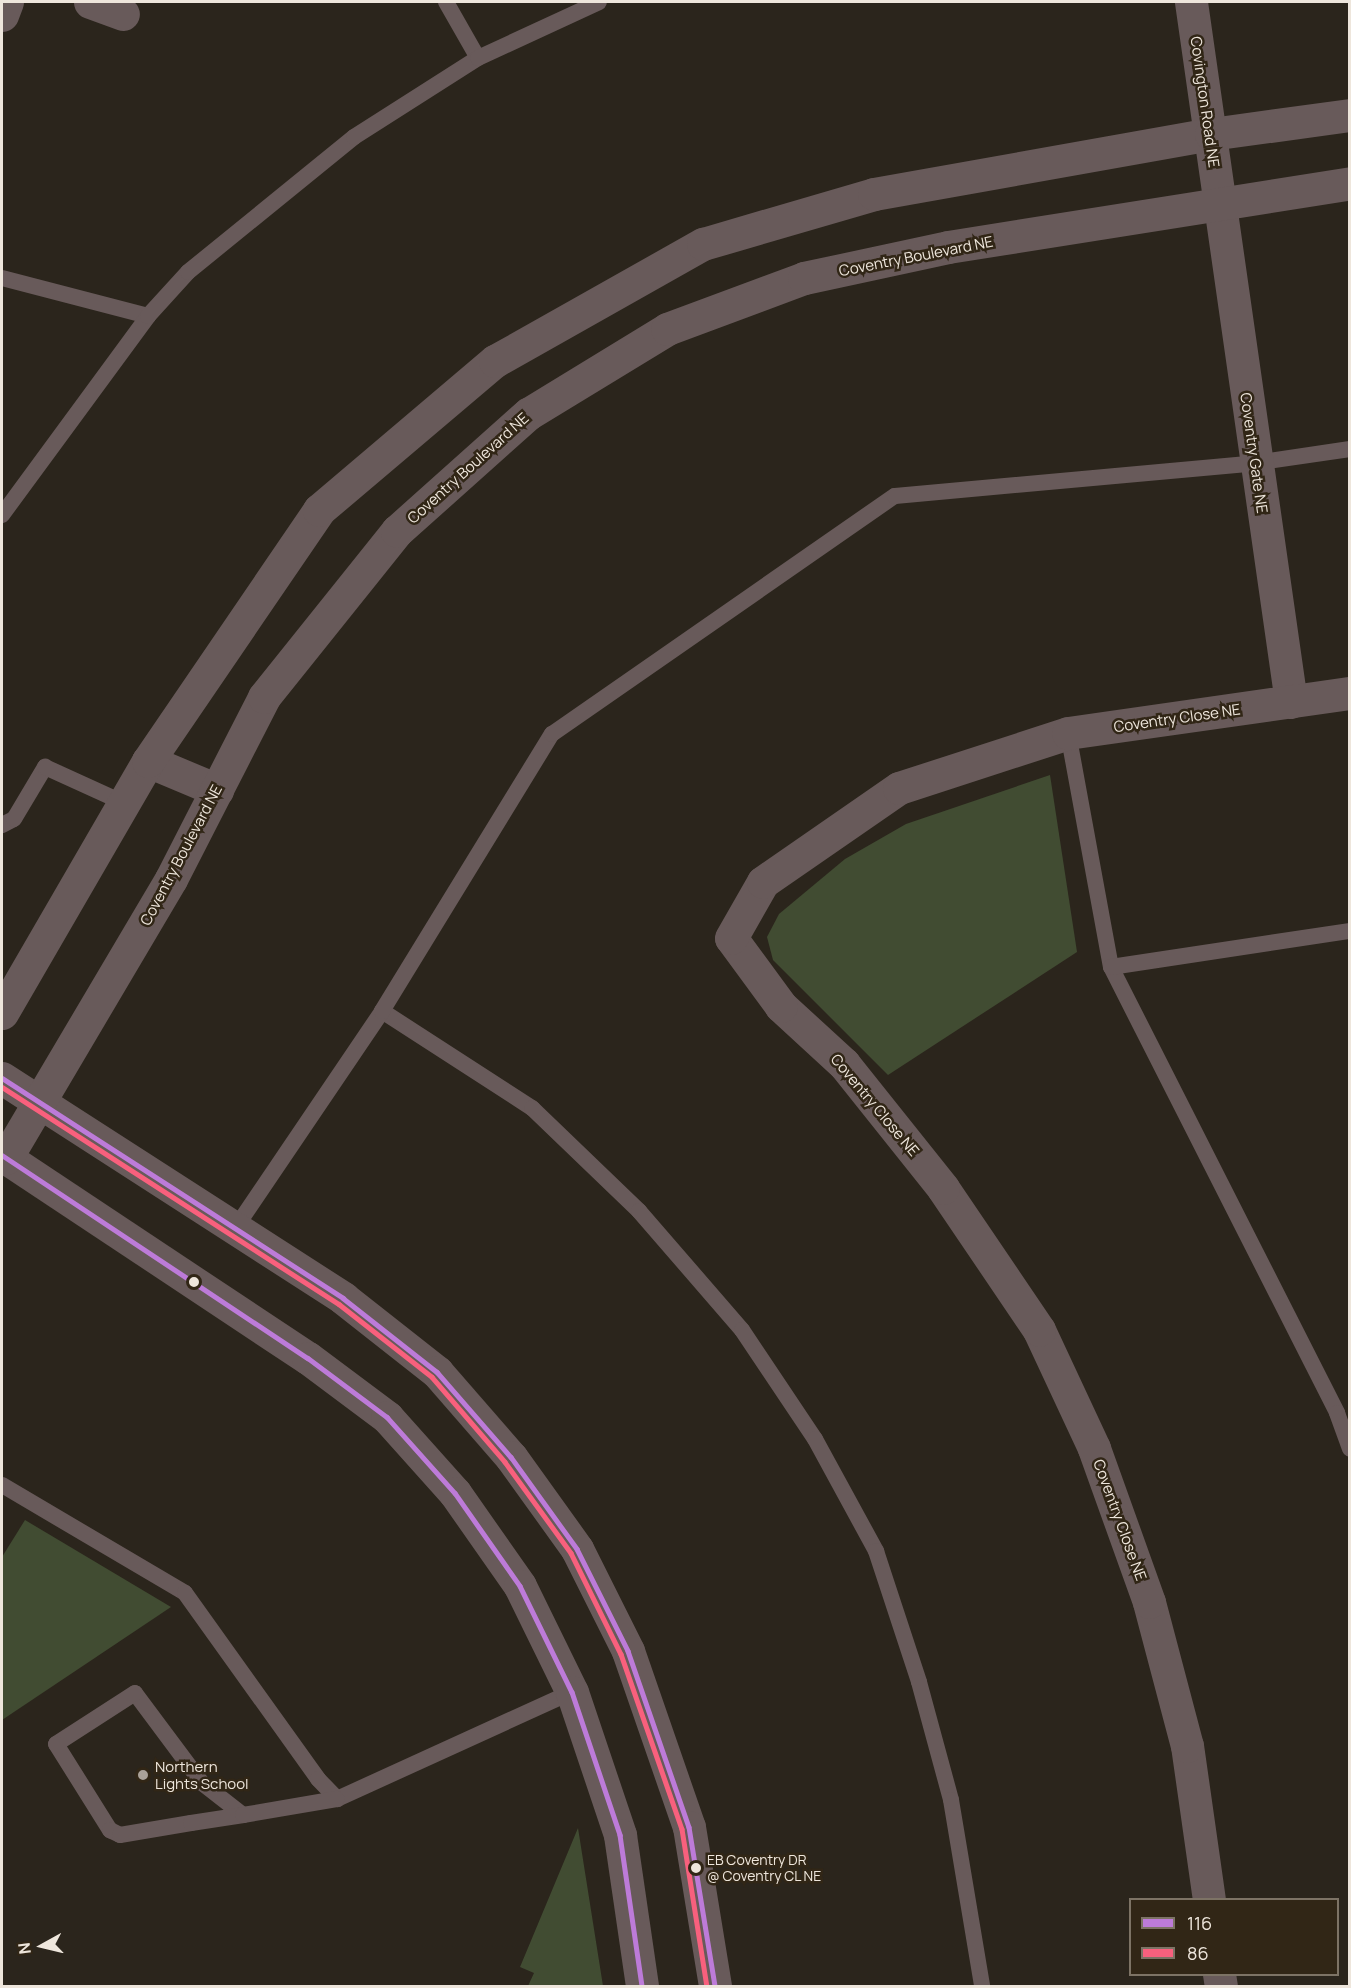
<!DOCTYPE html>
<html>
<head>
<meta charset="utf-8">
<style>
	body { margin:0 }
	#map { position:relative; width:1351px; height:1988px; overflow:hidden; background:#2b251c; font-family:Manrope,sans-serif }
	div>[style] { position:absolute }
	.green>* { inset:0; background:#414c32 }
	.service>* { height:16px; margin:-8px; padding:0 8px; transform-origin:8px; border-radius:8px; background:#685a5a }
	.minor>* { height:33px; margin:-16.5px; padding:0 16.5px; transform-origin:16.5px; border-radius:16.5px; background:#685a5a }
	.tertiary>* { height:33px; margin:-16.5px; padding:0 16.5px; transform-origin:16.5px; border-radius:16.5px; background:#685a5a }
	.bus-1>* { height:4.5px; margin:-2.25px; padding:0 2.25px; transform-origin:2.25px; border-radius:2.25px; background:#bd7bd9 }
	.bus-2>* { height:4.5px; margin:-2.25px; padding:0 2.25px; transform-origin:2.25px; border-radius:2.25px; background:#f8607d }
	.dots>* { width:16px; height:16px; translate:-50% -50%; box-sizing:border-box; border:3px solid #312616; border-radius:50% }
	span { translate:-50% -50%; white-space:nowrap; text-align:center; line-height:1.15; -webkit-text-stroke:5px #312616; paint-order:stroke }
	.bus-label { font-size:14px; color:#eee6dc }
	.left { translate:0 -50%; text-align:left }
	.street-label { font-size:15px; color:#eee6dc }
	.poi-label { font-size:15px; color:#eee6dc }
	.frame { position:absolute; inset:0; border:3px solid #eee6dc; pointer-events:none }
	.legend { position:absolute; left:1129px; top:1898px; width:210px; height:78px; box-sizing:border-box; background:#312616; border:2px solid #7d7365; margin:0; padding:8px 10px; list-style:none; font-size:18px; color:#eee6dc }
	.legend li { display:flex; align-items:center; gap:12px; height:30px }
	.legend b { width:30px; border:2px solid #7d7365 }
	.north { position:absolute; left:12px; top:1916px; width:60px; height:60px; -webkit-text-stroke:4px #312616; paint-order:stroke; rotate:262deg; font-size:16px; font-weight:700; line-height:24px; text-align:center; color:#eee6dc }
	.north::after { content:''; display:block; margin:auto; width:21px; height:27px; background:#eee6dc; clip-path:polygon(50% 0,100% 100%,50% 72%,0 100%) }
</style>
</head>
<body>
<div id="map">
	<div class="green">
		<div style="clip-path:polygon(1050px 775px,1077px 952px,888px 1075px,773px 960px,767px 937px,779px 914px,845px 859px,906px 824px)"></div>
		<div style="clip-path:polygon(25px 1520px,171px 1607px,2px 1720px,2px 1557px)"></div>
		<div style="clip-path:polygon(578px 1828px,603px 1986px,528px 1986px,534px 1973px,520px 1967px)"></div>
	</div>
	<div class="service">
		<div style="left:446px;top:2px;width:64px;rotate:60.3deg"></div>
		<div style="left:2px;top:278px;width:151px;rotate:14.6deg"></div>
		<div style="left:2px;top:515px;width:247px;rotate:-53.7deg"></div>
		<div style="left:148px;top:316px;width:59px;rotate:-47.7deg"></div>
		<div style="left:188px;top:272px;width:214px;rotate:-39.1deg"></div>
		<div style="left:354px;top:137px;width:147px;rotate:-32.5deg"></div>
		<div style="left:478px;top:58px;width:133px;rotate:-24.8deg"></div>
		<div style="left:1068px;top:733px;width:238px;rotate:79.6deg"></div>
		<div style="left:1111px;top:967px;width:500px;rotate:63.1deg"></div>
		<div style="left:1337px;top:1413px;width:38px;rotate:70deg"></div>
		<div style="left:2px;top:825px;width:13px;rotate:-27deg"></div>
		<div style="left:14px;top:819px;width:61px;rotate:-59.2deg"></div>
		<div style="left:45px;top:767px;width:87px;rotate:24.5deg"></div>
		<div style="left:1111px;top:967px;width:242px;rotate:-8.6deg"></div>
		<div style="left:382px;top:1011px;width:179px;rotate:32.9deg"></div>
		<div style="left:532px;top:1108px;width:149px;rotate:43.9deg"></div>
		<div style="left:639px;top:1211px;width:157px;rotate:49.1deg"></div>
		<div style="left:742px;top:1330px;width:131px;rotate:56.2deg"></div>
		<div style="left:815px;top:1439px;width:128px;rotate:61.4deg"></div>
		<div style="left:876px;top:1551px;width:138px;rotate:71.8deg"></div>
		<div style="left:919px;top:1682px;width:122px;rotate:74.8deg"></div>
		<div style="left:951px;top:1800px;width:189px;rotate:80.5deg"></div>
		<div style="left:234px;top:1230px;width:264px;rotate:-55.9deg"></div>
		<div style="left:382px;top:1011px;width:325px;rotate:-58.5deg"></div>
		<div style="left:552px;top:734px;width:417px;rotate:-34.8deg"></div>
		<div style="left:895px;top:496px;width:362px;rotate:-5.2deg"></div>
		<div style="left:1255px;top:463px;width:96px;rotate:-8.4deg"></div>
		<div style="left:2px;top:1485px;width:212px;rotate:30.5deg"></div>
		<div style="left:185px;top:1593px;width:229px;rotate:54.4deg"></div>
		<div style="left:318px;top:1779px;width:28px;rotate:46deg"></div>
		<div style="left:337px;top:1799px;width:258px;rotate:-24.5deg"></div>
		<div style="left:243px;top:1815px;width:52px;rotate:-142deg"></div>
		<div style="left:202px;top:1783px;width:112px;rotate:-126.7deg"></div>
		<div style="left:135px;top:1693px;width:94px;rotate:147.2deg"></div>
		<div style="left:56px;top:1744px;width:102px;rotate:57.9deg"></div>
		<div style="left:110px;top:1830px;width:11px;rotate:27deg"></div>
		<div style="left:120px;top:1835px;width:72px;rotate:-9.6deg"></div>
		<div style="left:191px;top:1823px;width:53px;rotate:-8.7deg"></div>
		<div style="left:243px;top:1815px;width:95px;rotate:-9.7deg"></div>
	</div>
	<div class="minor">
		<div style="left:90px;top:2px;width:35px;rotate:20deg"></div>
		<div style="left:1191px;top:2px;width:707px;rotate:81.87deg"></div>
		<div style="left:2px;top:15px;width:14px;rotate:-69deg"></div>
		<div style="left:148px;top:761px;width:75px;rotate:22.8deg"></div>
		<div style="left:1209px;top:1900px;width:156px;rotate:-98.1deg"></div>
		<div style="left:1187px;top:1746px;width:149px;rotate:-104.8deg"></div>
		<div style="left:1149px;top:1602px;width:164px;rotate:-109.7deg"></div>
		<div style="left:1094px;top:1448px;width:130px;rotate:-115deg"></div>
		<div style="left:1039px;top:1330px;width:171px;rotate:-124.1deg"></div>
		<div style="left:943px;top:1188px;width:159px;rotate:-128.6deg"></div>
		<div style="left:844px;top:1064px;width:86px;rotate:-137.4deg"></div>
		<div style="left:781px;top:1006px;width:84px;rotate:-126.3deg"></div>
		<div style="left:731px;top:938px;width:64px;rotate:-60.3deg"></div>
		<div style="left:763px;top:882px;width:165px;rotate:-34.7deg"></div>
		<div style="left:899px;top:788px;width:178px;rotate:-18deg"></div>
		<div style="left:1068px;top:733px;width:285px;rotate:-8.1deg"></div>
		<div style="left:1219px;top:1974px;width:12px;rotate:81deg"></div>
	</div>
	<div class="tertiary">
		<div style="left:2px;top:1013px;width:291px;rotate:-59.9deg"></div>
		<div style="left:148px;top:761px;width:304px;rotate:-55.7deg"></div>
		<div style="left:319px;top:510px;width:231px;rotate:-40.3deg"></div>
		<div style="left:495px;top:361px;width:239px;rotate:-29.4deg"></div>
		<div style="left:703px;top:244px;width:178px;rotate:-16.3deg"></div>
		<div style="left:874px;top:194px;width:342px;rotate:-10.1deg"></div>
		<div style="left:1211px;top:134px;width:140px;rotate:-7.8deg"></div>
		<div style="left:2px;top:1078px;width:406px;rotate:32.8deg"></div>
		<div style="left:343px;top:1298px;width:120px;rotate:38.2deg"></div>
		<div style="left:437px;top:1372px;width:113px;rotate:49deg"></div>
		<div style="left:511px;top:1457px;width:113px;rotate:54.3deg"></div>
		<div style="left:577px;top:1549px;width:114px;rotate:63.4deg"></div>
		<div style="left:628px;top:1651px;width:186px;rotate:70.9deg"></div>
		<div style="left:689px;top:1827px;width:161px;rotate:80.7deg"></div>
		<div style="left:2px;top:1155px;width:367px;rotate:33.6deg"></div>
		<div style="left:308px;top:1358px;width:99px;rotate:36.8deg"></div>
		<div style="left:387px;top:1417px;width:102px;rotate:48.2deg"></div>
		<div style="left:455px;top:1493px;width:113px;rotate:55deg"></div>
		<div style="left:520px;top:1586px;width:118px;rotate:63.9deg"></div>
		<div style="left:572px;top:1692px;width:151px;rotate:71.4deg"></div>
		<div style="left:620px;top:1835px;width:153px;rotate:81.7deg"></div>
		<div style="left:6px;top:1158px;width:324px;rotate:-59.4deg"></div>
		<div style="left:171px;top:879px;width:204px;rotate:-62.9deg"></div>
		<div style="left:264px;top:697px;width:213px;rotate:-51.3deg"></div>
		<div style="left:397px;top:531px;width:176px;rotate:-41.8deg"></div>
		<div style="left:528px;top:414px;width:163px;rotate:-31.4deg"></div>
		<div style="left:667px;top:329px;width:146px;rotate:-20.4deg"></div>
		<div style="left:804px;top:278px;width:147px;rotate:-12.1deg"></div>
		<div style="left:948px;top:247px;width:407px;rotate:-9deg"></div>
	</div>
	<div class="bus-1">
		<div style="left:2px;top:1078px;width:406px;rotate:32.8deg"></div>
		<div style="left:343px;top:1298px;width:120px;rotate:38.2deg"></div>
		<div style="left:437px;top:1372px;width:113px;rotate:49deg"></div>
		<div style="left:511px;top:1457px;width:113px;rotate:54.3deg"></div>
		<div style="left:577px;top:1549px;width:114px;rotate:63.4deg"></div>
		<div style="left:628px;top:1651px;width:186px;rotate:70.9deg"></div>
		<div style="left:689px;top:1827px;width:161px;rotate:80.7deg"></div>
		<div style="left:2px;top:1155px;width:367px;rotate:33.6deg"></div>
		<div style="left:308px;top:1358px;width:99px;rotate:36.8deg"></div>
		<div style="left:387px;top:1417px;width:102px;rotate:48.2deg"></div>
		<div style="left:455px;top:1493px;width:113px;rotate:55deg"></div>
		<div style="left:520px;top:1586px;width:118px;rotate:63.9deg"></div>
		<div style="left:572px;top:1692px;width:151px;rotate:71.4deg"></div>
		<div style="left:620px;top:1835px;width:153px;rotate:81.7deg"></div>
	</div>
	<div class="bus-2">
		<div style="left:2px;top:1087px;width:401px;rotate:32.8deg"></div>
		<div style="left:339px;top:1304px;width:118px;rotate:38.1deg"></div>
		<div style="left:432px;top:1377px;width:112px;rotate:49.3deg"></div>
		<div style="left:505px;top:1462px;width:112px;rotate:54deg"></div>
		<div style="left:571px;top:1553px;width:113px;rotate:63.7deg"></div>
		<div style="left:621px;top:1654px;width:185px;rotate:70.8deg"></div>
		<div style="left:682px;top:1829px;width:159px;rotate:81deg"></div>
	</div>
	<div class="dots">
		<div style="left:194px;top:1282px;background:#eee6dc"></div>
		<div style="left:143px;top:1775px;background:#aaa299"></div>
		<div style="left:696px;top:1868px;background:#eee6dc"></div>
	</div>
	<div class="bus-label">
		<span class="left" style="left:707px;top:1868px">EB Coventry DR<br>@ Coventry CL NE</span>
	</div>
	<div class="street-label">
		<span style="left:1205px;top:102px;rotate:82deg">Covington Road NE</span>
		<span style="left:916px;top:256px;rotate:-11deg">Coventry Boulevard NE</span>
		<span style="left:1254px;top:453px;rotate:82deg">Coventry Gate NE</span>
		<span style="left:468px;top:468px;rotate:-42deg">Coventry Boulevard NE</span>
		<span style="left:1177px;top:718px;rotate:-8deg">Coventry Close NE</span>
		<span style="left:181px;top:855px;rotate:-62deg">Coventry Boulevard NE</span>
		<span style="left:875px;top:1105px;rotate:50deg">Coventry Close NE</span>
		<span style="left:1120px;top:1520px;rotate:70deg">Coventry Close NE</span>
	</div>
	<div class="poi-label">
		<span class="left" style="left:155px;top:1775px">Northern<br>Lights School</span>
	</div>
	<div class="frame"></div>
	<ul class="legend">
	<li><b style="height:8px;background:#bd7bd9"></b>116</li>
	<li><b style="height:8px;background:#f8607d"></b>86</li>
	</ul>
	<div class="north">N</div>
</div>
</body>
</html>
